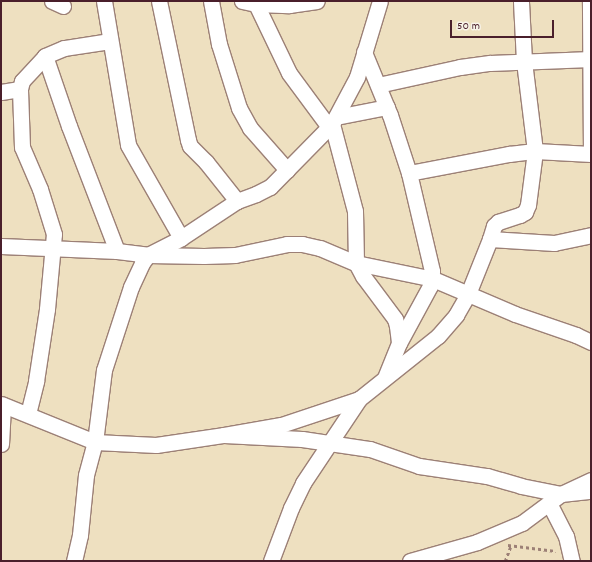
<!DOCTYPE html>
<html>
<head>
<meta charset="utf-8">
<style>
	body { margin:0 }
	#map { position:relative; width:592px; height:562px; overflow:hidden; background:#eee0c0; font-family:Dekko,sans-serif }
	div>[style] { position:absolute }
	.path>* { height:2.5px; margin-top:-1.25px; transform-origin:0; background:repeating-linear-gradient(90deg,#9c8076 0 3px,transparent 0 6px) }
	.roads { filter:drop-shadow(1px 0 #9c8076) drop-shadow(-1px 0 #9c8076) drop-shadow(0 1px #9c8076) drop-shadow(0 -1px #9c8076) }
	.minor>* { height:15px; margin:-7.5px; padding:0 7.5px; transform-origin:7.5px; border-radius:7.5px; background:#fff }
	span { translate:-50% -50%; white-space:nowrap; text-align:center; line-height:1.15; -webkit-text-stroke:4px #f7f3e8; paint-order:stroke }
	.frame { position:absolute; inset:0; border:2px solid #4a1f2b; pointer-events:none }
	.scale { position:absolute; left:450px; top:20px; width:104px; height:18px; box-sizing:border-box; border:2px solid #4a1f2b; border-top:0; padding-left:5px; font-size:12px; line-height:14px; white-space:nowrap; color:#4a1f2b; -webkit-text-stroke:3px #f7f3e8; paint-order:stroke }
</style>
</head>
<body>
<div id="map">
	<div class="path">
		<div style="left:508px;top:545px;width:48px;rotate:7.1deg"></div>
		<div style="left:505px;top:561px;width:17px;rotate:-69deg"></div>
	</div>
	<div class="roads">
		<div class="minor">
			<div style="left:52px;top:1px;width:12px;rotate:24deg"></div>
			<div style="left:104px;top:1px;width:146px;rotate:80.5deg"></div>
			<div style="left:128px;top:145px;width:107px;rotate:60.3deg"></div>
			<div style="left:159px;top:1px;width:142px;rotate:78.2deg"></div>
			<div style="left:188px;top:140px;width:6px;rotate:72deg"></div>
			<div style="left:190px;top:146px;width:23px;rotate:45deg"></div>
			<div style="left:206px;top:162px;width:50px;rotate:51.5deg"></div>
			<div style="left:211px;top:1px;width:44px;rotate:79.5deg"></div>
			<div style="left:219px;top:44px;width:67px;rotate:72.6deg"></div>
			<div style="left:239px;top:108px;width:23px;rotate:61deg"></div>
			<div style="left:250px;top:128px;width:56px;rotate:48.6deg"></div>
			<div style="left:242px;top:1px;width:14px;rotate:12deg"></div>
			<div style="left:256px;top:4px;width:33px;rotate:2deg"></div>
			<div style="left:289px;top:5px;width:28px;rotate:-8deg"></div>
			<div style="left:256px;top:4px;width:76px;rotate:64.4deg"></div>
			<div style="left:289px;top:73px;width:67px;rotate:53.5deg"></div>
			<div style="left:110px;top:41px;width:47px;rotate:171.3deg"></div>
			<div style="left:64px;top:48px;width:21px;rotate:157deg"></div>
			<div style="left:45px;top:56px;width:74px;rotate:71.1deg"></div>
			<div style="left:69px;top:126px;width:134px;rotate:69deg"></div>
			<div style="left:364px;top:52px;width:68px;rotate:67.6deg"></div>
			<div style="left:390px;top:115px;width:61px;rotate:71.9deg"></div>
			<div style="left:409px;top:173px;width:101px;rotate:76.8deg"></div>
			<div style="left:432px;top:271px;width:15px;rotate:98deg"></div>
			<div style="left:430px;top:286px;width:65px;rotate:118.5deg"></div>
			<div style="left:399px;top:343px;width:37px;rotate:112deg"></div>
			<div style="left:378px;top:85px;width:84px;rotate:-12.4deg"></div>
			<div style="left:460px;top:67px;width:30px;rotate:-8deg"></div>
			<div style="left:490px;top:63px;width:101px;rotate:-2.3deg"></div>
			<div style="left:1px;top:92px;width:19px;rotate:-9deg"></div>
			<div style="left:336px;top:117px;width:52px;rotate:-11.1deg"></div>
			<div style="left:332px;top:124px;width:90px;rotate:75.2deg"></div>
			<div style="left:355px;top:211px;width:52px;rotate:88.9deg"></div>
			<div style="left:356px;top:263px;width:15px;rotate:62deg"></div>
			<div style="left:363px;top:276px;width:54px;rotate:53.3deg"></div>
			<div style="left:395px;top:319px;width:7px;rotate:74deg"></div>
			<div style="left:397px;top:326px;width:17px;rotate:83deg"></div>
			<div style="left:409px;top:173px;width:102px;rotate:-10.8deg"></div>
			<div style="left:509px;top:154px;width:26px;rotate:-7deg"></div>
			<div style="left:535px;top:151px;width:56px;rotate:3.1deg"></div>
			<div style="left:591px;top:154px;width:153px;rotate:-90.4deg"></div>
			<div style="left:490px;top:239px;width:64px;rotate:3.6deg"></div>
			<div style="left:554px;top:243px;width:38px;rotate:-12deg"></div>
			<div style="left:1px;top:246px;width:116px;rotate:2.5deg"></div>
			<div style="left:117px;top:251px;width:31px;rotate:7deg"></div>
			<div style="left:148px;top:255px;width:56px;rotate:1deg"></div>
			<div style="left:204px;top:256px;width:31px;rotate:-2deg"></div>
			<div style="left:235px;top:255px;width:53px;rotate:-11.9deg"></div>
			<div style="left:287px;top:244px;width:15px"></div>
			<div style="left:302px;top:244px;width:18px;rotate:13deg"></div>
			<div style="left:320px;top:248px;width:39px;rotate:23deg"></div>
			<div style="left:356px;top:263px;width:79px;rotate:11.7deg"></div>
			<div style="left:433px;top:279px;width:89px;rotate:23.1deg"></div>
			<div style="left:515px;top:314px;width:65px;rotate:19deg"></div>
			<div style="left:576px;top:335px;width:17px;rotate:25deg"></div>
			<div style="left:1px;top:404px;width:101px;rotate:22deg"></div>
			<div style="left:95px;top:442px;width:61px;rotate:2.8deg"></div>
			<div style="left:156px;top:445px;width:69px;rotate:-8.4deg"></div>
			<div style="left:224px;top:435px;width:78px;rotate:2.9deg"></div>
			<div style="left:302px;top:439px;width:69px;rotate:8.4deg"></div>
			<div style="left:370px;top:449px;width:52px;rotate:19.1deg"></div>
			<div style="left:419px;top:466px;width:69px;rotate:8.4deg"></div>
			<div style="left:487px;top:476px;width:35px;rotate:16deg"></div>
			<div style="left:521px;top:486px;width:41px;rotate:11.3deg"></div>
			<div style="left:561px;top:494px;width:30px;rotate:-6deg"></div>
			<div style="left:28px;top:414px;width:34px;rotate:-76deg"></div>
			<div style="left:36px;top:381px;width:73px;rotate:-81.3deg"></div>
			<div style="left:47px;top:309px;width:75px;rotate:-84.7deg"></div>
			<div style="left:54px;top:234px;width:47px;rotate:-107.3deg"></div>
			<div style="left:40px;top:189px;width:46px;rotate:-113.2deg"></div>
			<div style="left:22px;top:147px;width:58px;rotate:-92deg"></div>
			<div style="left:20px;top:89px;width:8px;rotate:-76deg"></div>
			<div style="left:22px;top:81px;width:34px;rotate:-47deg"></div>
			<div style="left:224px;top:435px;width:58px;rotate:-10deg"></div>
			<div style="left:281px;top:425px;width:82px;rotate:-18.4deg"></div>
			<div style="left:359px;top:399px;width:101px;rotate:-38.6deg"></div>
			<div style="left:438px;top:336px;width:28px;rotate:-49deg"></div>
			<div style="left:456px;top:315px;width:24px;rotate:-60deg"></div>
			<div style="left:468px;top:294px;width:59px;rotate:-68.2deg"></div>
			<div style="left:490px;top:239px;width:14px;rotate:-73deg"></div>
			<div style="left:494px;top:226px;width:6px;rotate:-45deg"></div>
			<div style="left:498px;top:222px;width:23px;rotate:-18deg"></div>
			<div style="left:520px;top:215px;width:6px;rotate:-31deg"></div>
			<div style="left:525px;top:212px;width:8px;rotate:-67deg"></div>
			<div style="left:528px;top:205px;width:54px;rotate:-82.6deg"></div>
			<div style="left:535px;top:151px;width:91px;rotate:-97deg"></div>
			<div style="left:524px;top:61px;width:60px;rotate:-92.9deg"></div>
			<div style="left:1px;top:444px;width:39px;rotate:-87deg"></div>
			<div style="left:549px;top:503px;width:37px;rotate:63deg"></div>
			<div style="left:566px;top:536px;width:26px;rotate:77deg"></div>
			<div style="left:74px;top:561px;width:27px;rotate:-77deg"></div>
			<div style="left:80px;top:535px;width:60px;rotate:-84.3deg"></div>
			<div style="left:86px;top:475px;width:34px;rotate:-75deg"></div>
			<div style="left:95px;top:442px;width:73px;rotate:-82.9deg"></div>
			<div style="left:104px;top:370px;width:87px;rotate:-72deg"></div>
			<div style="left:131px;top:287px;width:26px;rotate:-65deg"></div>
			<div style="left:142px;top:263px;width:10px;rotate:-53deg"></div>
			<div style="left:148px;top:255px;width:37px;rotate:-27deg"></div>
			<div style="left:181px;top:238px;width:67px;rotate:-33.5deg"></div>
			<div style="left:237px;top:201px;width:20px;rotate:-20deg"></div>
			<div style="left:256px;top:194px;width:16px;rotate:-27deg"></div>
			<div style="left:270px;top:187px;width:88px;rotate:-45.5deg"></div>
			<div style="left:332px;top:124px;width:53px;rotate:-62deg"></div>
			<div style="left:357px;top:77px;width:79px;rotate:-73.2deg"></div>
			<div style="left:271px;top:561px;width:57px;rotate:-69.3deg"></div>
			<div style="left:291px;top:508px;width:28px;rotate:-64deg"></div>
			<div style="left:303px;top:483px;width:101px;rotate:-56.3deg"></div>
			<div style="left:410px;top:561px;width:70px;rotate:-15.8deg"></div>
			<div style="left:477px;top:542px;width:49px;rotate:-22.9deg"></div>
			<div style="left:522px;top:523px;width:49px;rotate:-36.6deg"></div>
			<div style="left:561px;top:494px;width:33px;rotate:-25deg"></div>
		</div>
	</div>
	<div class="frame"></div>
	<div class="scale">50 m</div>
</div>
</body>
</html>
